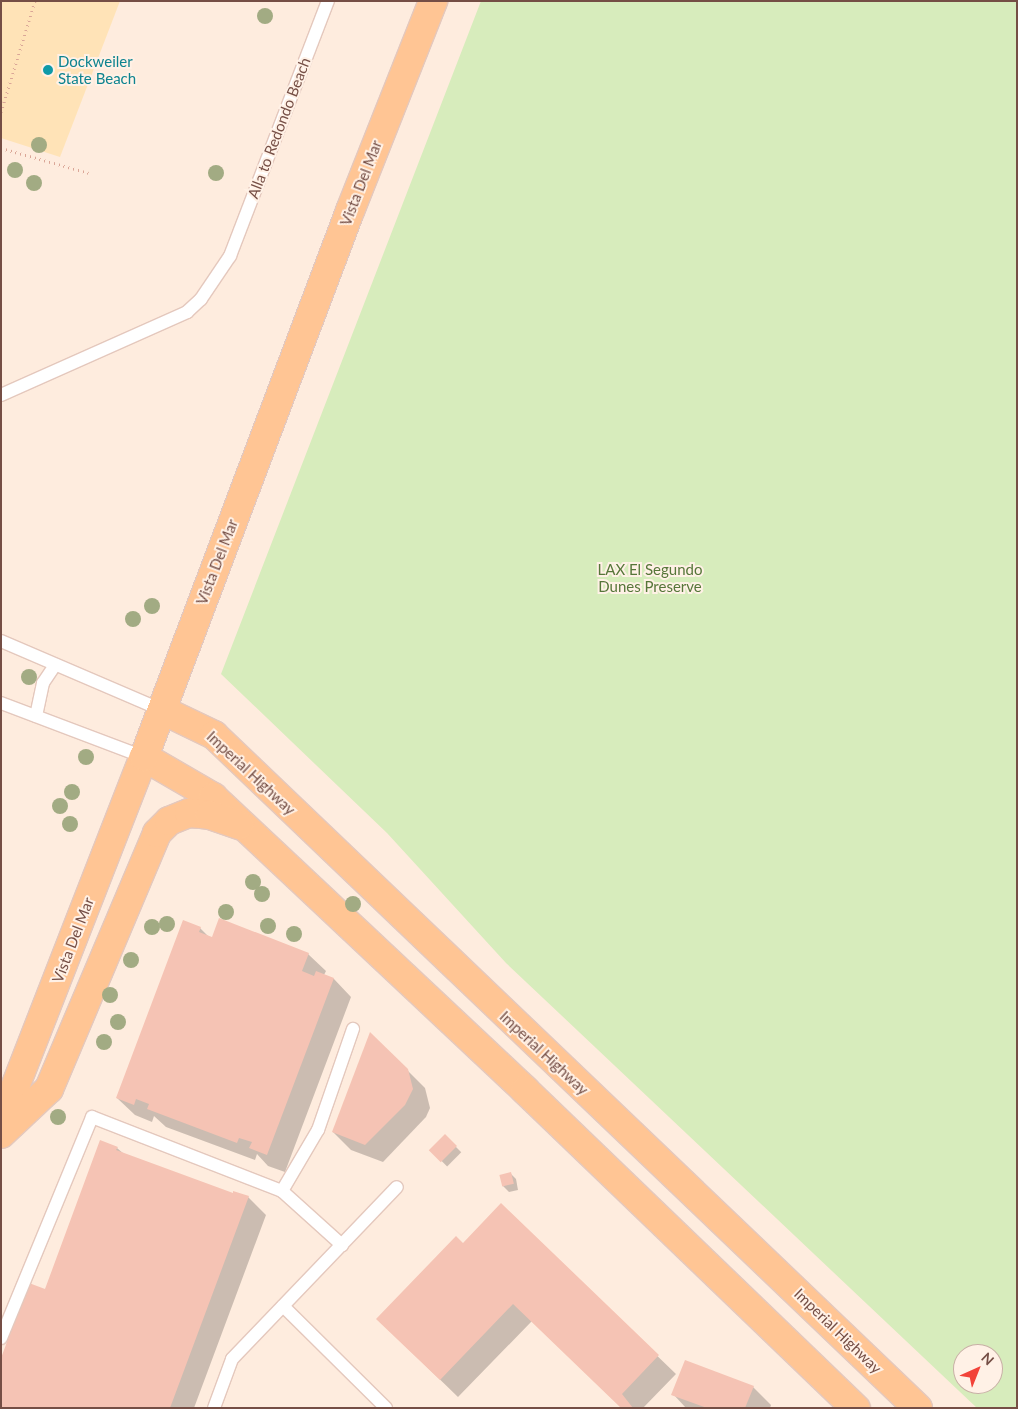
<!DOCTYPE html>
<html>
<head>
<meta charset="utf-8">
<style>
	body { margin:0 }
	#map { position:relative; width:1018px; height:1409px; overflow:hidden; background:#feecde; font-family:Lato,sans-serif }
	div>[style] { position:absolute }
	.green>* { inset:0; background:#d7ecbc }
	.sand>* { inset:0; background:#ffe3b7 }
	.shadow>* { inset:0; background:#0003; transform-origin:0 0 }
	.building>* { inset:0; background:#f5c3b4; transform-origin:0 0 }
	.path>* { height:3px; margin-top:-1.5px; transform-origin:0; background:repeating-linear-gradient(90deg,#daa697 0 1px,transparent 0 5px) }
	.roads { filter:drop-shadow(1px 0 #e4c8bd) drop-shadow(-1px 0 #e4c8bd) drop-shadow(0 1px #e4c8bd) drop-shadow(0 -1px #e4c8bd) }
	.service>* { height:12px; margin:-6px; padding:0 6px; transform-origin:6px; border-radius:6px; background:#fff }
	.primary>* { height:28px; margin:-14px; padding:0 14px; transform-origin:14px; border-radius:14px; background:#ffc594 }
	.trees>* { width:16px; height:16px; margin:-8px; border-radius:50%; background:#a2ab83 }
	.dots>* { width:14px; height:14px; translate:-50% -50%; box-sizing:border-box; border:2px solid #fff1e6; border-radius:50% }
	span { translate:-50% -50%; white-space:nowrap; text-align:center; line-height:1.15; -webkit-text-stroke:4px #fff1e6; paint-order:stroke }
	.culture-label { font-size:15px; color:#0d838f }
	.left { translate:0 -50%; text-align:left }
	.street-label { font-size:15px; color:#754e45 }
	.park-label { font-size:15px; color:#567639 }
	.frame { position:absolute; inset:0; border:2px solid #754e45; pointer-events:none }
	.north { position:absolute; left:953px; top:1344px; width:50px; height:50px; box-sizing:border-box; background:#fff1e6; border:1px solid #c8b0a6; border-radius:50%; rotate:44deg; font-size:14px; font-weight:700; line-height:20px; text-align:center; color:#754e45 }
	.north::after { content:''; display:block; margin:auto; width:18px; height:22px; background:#f24339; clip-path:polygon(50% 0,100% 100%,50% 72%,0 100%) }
</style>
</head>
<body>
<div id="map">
	<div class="green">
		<div style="clip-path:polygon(evenodd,481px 1px,1017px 1px,1017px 1408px,977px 1408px,506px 963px,387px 833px,221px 674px,481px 1px,963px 1354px,993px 1354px,993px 1384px,963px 1384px,963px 1354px)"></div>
	</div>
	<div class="sand">
		<div style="clip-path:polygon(1px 1px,120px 1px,60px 157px,1px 138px)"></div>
	</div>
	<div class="shadow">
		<div style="clip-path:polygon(200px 928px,210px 938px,308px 954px,326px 971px,324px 975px,334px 979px,351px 997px,285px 1172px,268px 1166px,257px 1154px,255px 1160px,166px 1127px,154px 1116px,152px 1122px,135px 1115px,117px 1098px)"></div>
		<div style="clip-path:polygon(371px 1034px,425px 1088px,430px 1108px,426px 1117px,383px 1162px,351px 1150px,333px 1132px)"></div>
		<div style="left:445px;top:1136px;width:23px;height:20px;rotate:45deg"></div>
		<div style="clip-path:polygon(101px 1142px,117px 1148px,124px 1154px,233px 1195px,248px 1197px,266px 1215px,194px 1408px,1px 1408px)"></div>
		<div style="clip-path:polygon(511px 1174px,516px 1179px,518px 1190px,509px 1192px,503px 1186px)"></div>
		<div style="clip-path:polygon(501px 1205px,676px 1374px,643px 1408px,622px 1408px,532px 1321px,458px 1397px,395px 1336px,463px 1245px)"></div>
		<div style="clip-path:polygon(753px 1387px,771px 1405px,770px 1408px,686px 1408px,673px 1394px)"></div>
	</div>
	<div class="building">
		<div style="clip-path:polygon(219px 918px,309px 953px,302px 971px,314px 976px,316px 971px,334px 978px,267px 1155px,249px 1148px,252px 1142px,239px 1138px,237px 1143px,147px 1109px,149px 1104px,136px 1099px,134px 1105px,116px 1098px,183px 920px,201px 927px,199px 932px,212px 937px)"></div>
		<div style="clip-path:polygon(370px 1032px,408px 1069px,413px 1089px,405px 1105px,365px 1145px,332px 1132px)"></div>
		<div style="left:445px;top:1134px;width:17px;height:23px;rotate:45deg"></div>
		<div style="clip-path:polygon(100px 1140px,118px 1147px,116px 1150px,233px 1193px,233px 1191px,249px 1196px,170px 1408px,1px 1408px,1px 1358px,29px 1283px,45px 1289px)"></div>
		<div style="left:511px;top:1172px;width:12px;height:12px;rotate:76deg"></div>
		<div style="clip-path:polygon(501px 1203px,659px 1355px,622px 1394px,633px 1408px,621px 1408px,513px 1304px,440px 1380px,376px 1319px,456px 1236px,463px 1243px)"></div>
		<div style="clip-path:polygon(685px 1360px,754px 1386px,745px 1408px,707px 1408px,671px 1395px)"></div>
	</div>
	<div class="path">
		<div style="left:1px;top:112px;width:116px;rotate:-73deg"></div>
		<div style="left:1px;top:148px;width:91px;rotate:15.9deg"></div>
	</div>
	<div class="roads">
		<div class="service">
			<div style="left:1px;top:395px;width:204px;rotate:-24deg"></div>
			<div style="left:187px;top:312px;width:19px;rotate:-43deg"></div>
			<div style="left:201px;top:299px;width:52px;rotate:-56deg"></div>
			<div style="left:230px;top:256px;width:273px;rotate:-69deg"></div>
			<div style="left:1px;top:641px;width:175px;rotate:23.2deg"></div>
			<div style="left:1px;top:703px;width:153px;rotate:20.7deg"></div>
			<div style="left:36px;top:716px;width:34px;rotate:-78deg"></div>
			<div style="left:43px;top:683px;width:22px;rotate:-56deg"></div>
			<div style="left:282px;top:1191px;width:71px;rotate:-59.5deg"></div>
			<div style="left:318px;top:1130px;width:107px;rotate:-70.9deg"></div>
			<div style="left:283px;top:1306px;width:145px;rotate:44.7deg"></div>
			<div style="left:1px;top:1338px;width:239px;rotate:-67.6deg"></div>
			<div style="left:92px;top:1117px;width:204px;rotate:21.3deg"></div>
			<div style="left:282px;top:1191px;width:81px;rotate:42deg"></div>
			<div style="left:214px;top:1408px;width:52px;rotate:-69.8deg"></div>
			<div style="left:232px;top:1359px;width:238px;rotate:-46.2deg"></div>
		</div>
		<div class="primary">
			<div style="left:162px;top:710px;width:58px;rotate:25.7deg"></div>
			<div style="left:214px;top:735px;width:974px;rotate:43.71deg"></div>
			<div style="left:144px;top:757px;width:80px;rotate:30.1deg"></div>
			<div style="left:213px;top:797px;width:428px;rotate:43.2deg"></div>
			<div style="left:525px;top:1090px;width:459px;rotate:43.9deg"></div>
			<div style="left:1px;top:1123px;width:393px;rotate:-68.7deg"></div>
			<div style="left:144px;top:757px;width:584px;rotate:-69.33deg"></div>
			<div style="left:350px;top:211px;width:226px;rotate:-68.4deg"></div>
			<div style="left:1px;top:1134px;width:66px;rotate:-43.2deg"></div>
			<div style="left:49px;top:1089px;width:278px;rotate:-67.1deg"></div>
			<div style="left:157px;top:833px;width:17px;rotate:-45deg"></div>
			<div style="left:169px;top:821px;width:22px;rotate:-22deg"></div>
			<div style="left:189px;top:813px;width:21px;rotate:5deg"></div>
			<div style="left:210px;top:815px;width:31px;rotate:19deg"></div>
		</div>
	</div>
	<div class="trees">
		<div style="left:265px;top:16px"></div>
		<div style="left:39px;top:145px"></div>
		<div style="left:15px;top:170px"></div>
		<div style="left:216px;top:173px"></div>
		<div style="left:34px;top:183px"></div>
		<div style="left:152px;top:606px"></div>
		<div style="left:133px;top:619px"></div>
		<div style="left:29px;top:677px"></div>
		<div style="left:86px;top:757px"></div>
		<div style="left:72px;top:792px"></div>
		<div style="left:60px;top:806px"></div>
		<div style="left:70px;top:824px"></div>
		<div style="left:253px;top:882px"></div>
		<div style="left:262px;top:894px"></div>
		<div style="left:353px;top:904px"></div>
		<div style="left:226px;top:912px"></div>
		<div style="left:167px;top:924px"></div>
		<div style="left:268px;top:926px"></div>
		<div style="left:152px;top:927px"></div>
		<div style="left:294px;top:934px"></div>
		<div style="left:131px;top:960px"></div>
		<div style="left:110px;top:995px"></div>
		<div style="left:118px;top:1022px"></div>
		<div style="left:104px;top:1042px"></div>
		<div style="left:58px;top:1117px"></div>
	</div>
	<div class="dots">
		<div style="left:48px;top:70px;background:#0f9aa8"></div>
	</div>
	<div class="culture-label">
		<span class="left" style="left:58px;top:70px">Dockweiler<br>State Beach</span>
	</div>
	<div class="street-label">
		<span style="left:279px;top:128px;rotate:-69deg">Alla to Redondo Beach</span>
		<span style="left:361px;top:183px;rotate:-69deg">Vista Del Mar</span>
		<span style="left:217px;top:562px;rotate:-69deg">Vista Del Mar</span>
		<span style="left:251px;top:773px;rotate:43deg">Imperial Highway</span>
		<span style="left:73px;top:940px;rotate:-69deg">Vista Del Mar</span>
		<span style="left:544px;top:1053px;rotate:43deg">Imperial Highway</span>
		<span style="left:838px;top:1331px;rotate:44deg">Imperial Highway</span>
	</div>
	<div class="park-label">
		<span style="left:650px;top:578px">LAX El Segundo<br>Dunes Preserve</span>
	</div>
	<div class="frame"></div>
	<div class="north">N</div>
</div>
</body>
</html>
